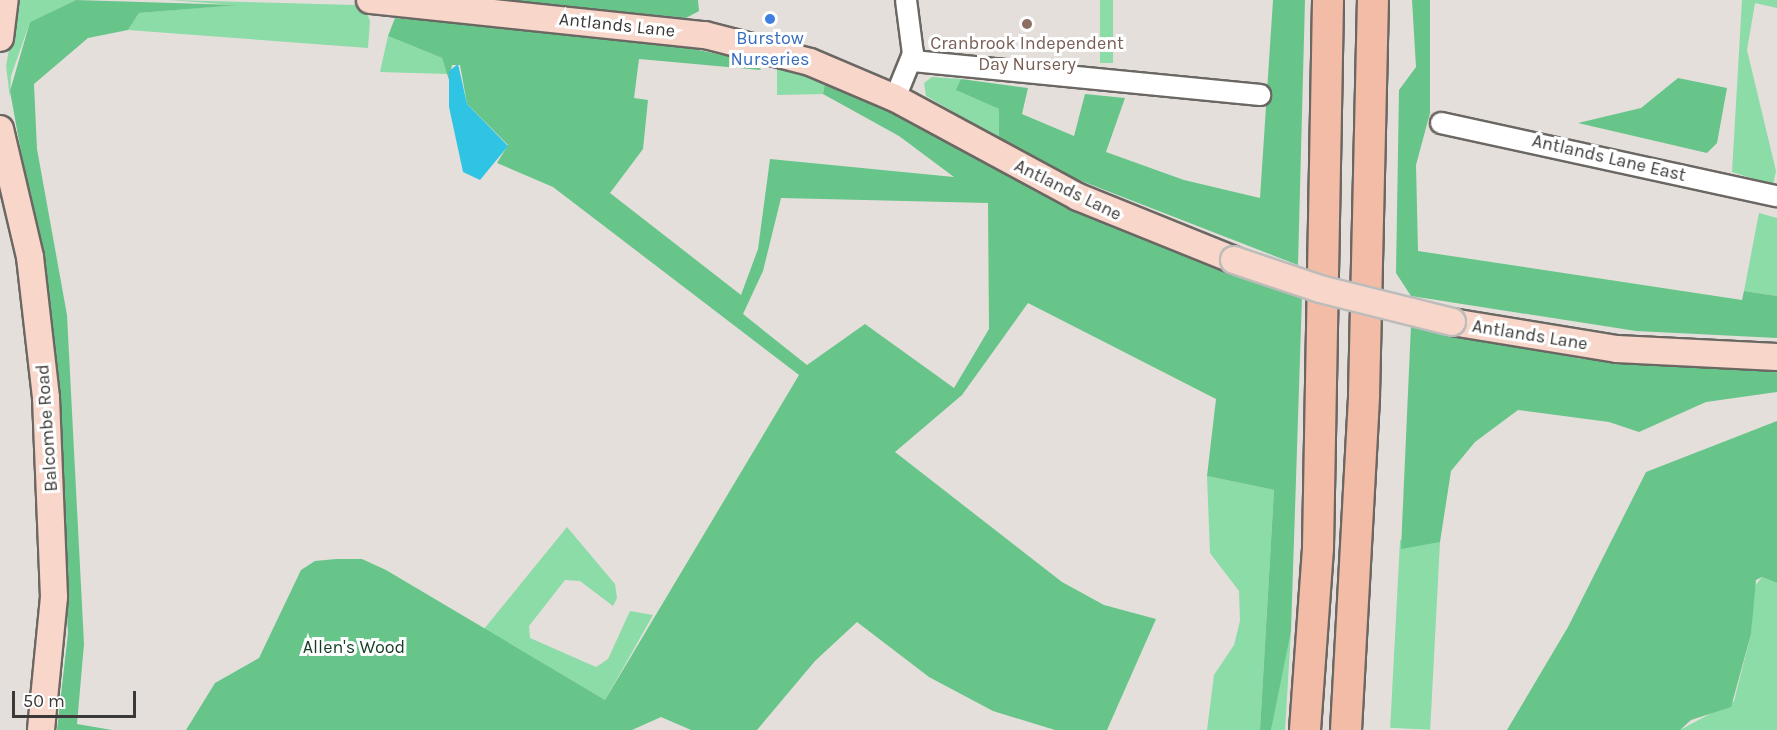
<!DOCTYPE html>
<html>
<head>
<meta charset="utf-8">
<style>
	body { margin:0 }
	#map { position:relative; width:1777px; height:730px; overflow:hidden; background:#e4dfdb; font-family:Karla,sans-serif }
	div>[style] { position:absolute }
	.green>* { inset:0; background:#8bdca7; transform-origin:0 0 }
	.forest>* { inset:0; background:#67c58a }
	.water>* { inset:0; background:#30c4e4 }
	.roads { filter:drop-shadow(2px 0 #6b6763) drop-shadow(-2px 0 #6b6763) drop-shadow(0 2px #6b6763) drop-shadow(0 -2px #6b6763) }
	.minor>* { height:20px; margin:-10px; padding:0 10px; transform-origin:10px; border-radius:10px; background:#fff }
	.major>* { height:26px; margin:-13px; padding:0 13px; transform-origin:13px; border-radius:13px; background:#f8d7ca }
	.highway>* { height:30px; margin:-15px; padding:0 15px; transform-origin:15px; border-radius:15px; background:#f3bca6 }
	.bridges { filter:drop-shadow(2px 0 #bcbcbb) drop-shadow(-2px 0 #bcbcbb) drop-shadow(0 2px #bcbcbb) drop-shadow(0 -2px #bcbcbb) }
	.major-bridge>* { height:26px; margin:-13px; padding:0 13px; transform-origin:13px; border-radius:13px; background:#f8d7ca }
	.dots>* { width:16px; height:16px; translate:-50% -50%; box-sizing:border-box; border:3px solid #fff; border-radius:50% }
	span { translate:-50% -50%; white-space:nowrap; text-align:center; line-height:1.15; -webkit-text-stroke:6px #fff; paint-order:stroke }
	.street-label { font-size:18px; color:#3b3937 }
	.shop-label { font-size:18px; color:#366cbe }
	.education-label { font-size:18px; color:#785e54 }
	.park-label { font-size:18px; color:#153d25 }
	.scale { position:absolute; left:12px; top:691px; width:124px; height:27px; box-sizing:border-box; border:3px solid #3b3937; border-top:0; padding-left:8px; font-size:18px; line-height:21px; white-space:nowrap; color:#3b3937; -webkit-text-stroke:4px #fff; paint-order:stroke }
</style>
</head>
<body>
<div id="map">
	<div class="green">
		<div style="clip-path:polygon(18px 0,76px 0,30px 22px,11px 76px,10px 98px,6px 66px)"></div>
		<div style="clip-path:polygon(168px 0,355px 5px,366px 11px,370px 21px,368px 48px,128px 30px,139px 13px,234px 5px)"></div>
		<div style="left:1100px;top:0;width:13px;height:63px"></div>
		<div style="clip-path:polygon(1742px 0,1777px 0,1777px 8px,1755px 3px,1747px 50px,1776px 171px,1773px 185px,1732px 172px)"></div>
		<div style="clip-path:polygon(388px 36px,442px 58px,448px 74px,380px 72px)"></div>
		<div style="clip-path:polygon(777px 62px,826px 77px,823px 94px,777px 95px)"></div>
		<div style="clip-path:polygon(932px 77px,961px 79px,957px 90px,999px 109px,999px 138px,926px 96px,924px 83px)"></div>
		<div style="clip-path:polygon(1759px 213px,1777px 218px,1777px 296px,1744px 291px)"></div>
		<div style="clip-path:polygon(1207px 476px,1274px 490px,1260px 730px,1207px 730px,1214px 675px,1234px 645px,1240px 621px,1239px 591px,1210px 553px)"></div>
		<div style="clip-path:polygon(567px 527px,615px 584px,617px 598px,613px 606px,580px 581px,565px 580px,529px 626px,530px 638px,596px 667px,608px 659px,630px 611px,653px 615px,605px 700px,484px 629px)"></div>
		<div style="left:1440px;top:542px;width:188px;height:40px;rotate:93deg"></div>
		<div style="clip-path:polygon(1762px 577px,1777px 583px,1777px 730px,1680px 730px,1734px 701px,1751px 634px,1754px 587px)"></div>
		<div style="clip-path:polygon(1291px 631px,1285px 730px,1271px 730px,1283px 656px)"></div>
	</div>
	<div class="forest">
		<div style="clip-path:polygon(76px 0,238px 5px,139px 13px,128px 30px,88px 38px,34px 84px,37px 149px,67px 315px,84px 644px,77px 724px,112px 730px,57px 730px,68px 633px,50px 312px,10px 91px,30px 22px)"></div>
		<div style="clip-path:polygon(508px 0,698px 0,699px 11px,686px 18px)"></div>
		<div style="clip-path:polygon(1273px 0,1305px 0,1298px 265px,1061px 173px,999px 138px,999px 109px,956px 90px,961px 79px,1028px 88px,1022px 114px,1074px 136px,1085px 94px,1125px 98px,1106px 152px,1184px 180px,1260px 198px)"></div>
		<div style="clip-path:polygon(1412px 0,1430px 0,1430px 113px,1416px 165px,1418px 251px,1742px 300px,1744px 291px,1777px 296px,1777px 338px,1636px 331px,1411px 296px,1396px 273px,1399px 90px,1416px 67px)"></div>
		<div style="clip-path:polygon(evenodd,395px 18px,642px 38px,755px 62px,761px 70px,639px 59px,634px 98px,648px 100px,643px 149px,610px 193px,741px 295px,758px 249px,770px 159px,954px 177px,899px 136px,823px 94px,826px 77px,1135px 234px,1302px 297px,1291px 631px,1271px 730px,1260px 730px,1274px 490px,1207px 476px,1216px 399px,1028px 303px,962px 395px,895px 452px,1062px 582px,1104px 605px,1156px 619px,1107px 730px,1055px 730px,993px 711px,929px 677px,857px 622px,815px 661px,757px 730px,691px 730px,661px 717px,632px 730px,186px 730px,215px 683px,259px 658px,301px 570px,315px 561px,336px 559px,362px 559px,386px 570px,605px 700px,799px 375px,553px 187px,497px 163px,508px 145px,467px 104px,460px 65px,452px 65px,449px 80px,442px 58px,388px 36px,395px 18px,781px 198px,988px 203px,989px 329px,954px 388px,865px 324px,807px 365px,743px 314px,763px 271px,781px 198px)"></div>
		<div style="clip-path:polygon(1678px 78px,1727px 88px,1717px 143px,1707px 153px,1578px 123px,1641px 108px)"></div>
		<div style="clip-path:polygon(1411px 325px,1582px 359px,1777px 366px,1777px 392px,1706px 402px,1639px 432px,1609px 422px,1518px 410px,1475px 442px,1451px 471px,1440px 542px,1401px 549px)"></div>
		<div style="clip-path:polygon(1777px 421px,1777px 583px,1762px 577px,1756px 580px,1751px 634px,1731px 707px,1691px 720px,1680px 730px,1507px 730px,1568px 627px,1646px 472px)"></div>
	</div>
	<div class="water">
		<div style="clip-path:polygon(458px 64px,467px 104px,508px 146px,480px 180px,463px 172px,449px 107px,449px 71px)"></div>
	</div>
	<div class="roads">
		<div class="minor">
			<div style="left:913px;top:61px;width:349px;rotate:5.6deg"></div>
			<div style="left:895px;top:98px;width:48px;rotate:-67.8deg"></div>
			<div style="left:913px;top:54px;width:54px;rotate:-97.4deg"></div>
			<div style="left:1441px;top:123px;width:344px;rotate:12.3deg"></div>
		</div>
		<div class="major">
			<div style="left:370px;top:0;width:337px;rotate:6deg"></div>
			<div style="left:705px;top:35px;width:108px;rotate:14.4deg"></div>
			<div style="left:810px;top:62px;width:92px;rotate:23deg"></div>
			<div style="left:895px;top:98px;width:208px;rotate:28.4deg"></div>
			<div style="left:1078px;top:197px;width:168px;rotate:22deg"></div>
			<div style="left:0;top:38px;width:38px;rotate:-83deg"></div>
			<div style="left:0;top:129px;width:131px;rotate:76.8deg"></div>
			<div style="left:30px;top:257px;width:142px;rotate:83.5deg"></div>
			<div style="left:46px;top:398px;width:199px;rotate:87.7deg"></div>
			<div style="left:54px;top:597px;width:134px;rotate:95.6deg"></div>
			<div style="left:1452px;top:322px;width:167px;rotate:9.3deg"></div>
			<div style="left:1617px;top:349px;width:160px;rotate:2.9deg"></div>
		</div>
		<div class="highway">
			<div style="left:1305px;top:730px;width:183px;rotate:-85.9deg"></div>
			<div style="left:1318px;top:547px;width:547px;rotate:-88.95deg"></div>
			<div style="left:1346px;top:730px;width:335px;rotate:-86.9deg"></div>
			<div style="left:1364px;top:395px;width:395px;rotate:-88.7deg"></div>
		</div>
	</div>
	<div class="bridges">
		<div class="major-bridge">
			<div style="left:1234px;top:260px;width:91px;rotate:18.6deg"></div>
			<div style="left:1320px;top:289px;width:136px;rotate:14deg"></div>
		</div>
	</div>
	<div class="dots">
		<div style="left:770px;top:19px;background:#3f7fe0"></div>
		<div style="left:1027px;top:24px;background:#8d6e63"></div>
	</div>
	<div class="street-label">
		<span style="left:617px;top:25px;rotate:6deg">Antlands Lane</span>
		<span style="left:1609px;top:158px;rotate:13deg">Antlands Lane East</span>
		<span style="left:1068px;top:190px;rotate:26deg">Antlands Lane</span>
		<span style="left:1530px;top:335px;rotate:9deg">Antlands Lane</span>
		<span style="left:47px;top:428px;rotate:-94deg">Balcombe Road</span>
	</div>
	<div class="shop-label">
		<span style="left:770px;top:49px">Burstow<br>Nurseries</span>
	</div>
	<div class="education-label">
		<span style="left:1027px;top:54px">Cranbrook Independent<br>Day Nursery</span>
	</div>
	<div class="park-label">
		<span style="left:354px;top:647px">Allen's Wood</span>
	</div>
	<div class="scale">50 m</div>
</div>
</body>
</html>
